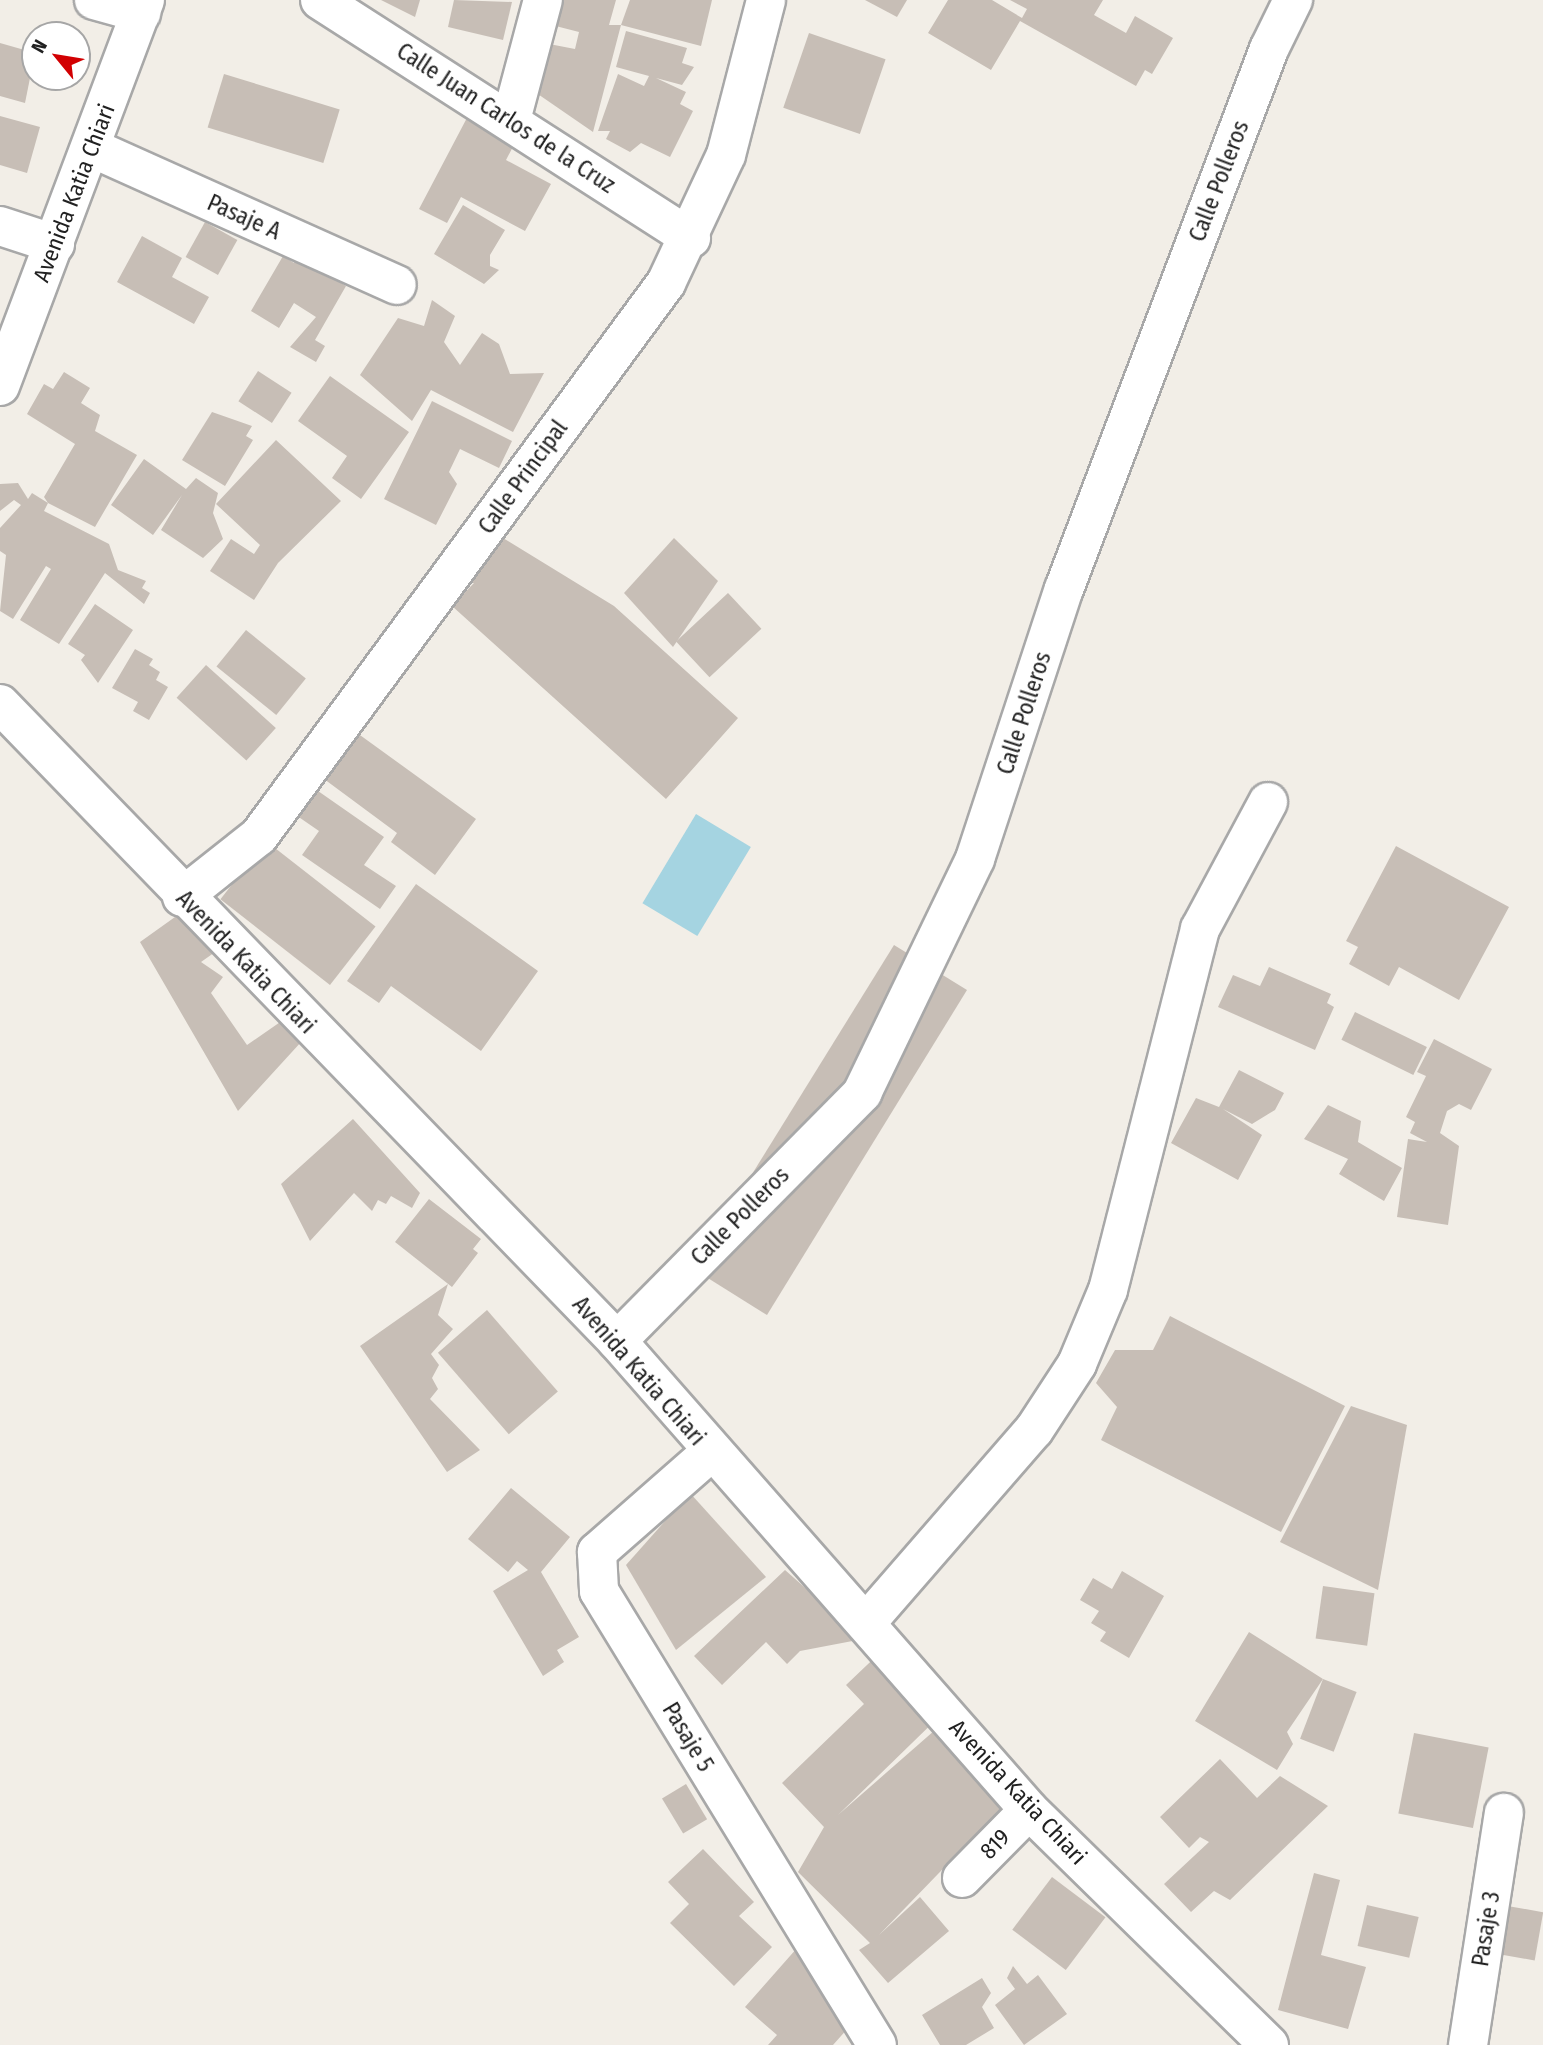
<!DOCTYPE html>
<html>
<head>
<meta charset="utf-8">
<style>
	body { margin:0 }
	#map { position:relative; width:1543px; height:2045px; overflow:hidden; background:#f2eee7; font-family:"Fira Sans Condensed",sans-serif }
	div>[style] { position:absolute }
	.water>* { inset:0; background:#a5d4e1; transform-origin:0 0 }
	.building>* { inset:0; background:#c7beb6; transform-origin:0 0 }
	.roads { filter:drop-shadow(2px 0 #a8a8a8) drop-shadow(-2px 0 #a8a8a8) drop-shadow(0 2px #a8a8a8) drop-shadow(0 -2px #a8a8a8) }
	.minor>* { height:38px; margin:-19px; padding:0 19px; transform-origin:19px; border-radius:19px; background:#fff }
	span { translate:-50% -50%; white-space:nowrap; text-align:center; line-height:1.15; -webkit-text-stroke:5px #fff; paint-order:stroke }
	.street-label { font-size:23px; color:#212121 }
	.north { position:absolute; left:21px; top:21px; width:70px; height:70px; box-sizing:border-box; background:#fff; border:2px solid #a6a6a6; border-radius:50%; rotate:300deg; font-size:19px; font-weight:700; line-height:28px; text-align:center; color:#212121 }
	.north::after { content:''; display:block; margin:auto; width:24px; height:32px; background:#d20002; clip-path:polygon(50% 0,100% 100%,50% 72%,0 100%) }
</style>
</head>
<body>
<div id="map">
	<div class="water">
		<div style="left:696px;top:814px;width:64px;height:104px;rotate:31deg"></div>
	</div>
	<div class="building">
		<div style="clip-path:polygon(381px 0,420px 0,415px 17px)"></div>
		<div style="clip-path:polygon(454px 0,512px 2px,503px 40px,448px 27px)"></div>
		<div style="clip-path:polygon(549px 0,616px 0,609px 25px,621px 25px,593px 132px,532px 90px,544px 43px,575px 49px,579px 32px,544px 23px)"></div>
		<div style="clip-path:polygon(630px 0,712px 0,701px 46px,621px 25px)"></div>
		<div style="clip-path:polygon(865px 0,907px 0,897px 17px)"></div>
		<div style="clip-path:polygon(948px 0,992px 0,1022px 18px,1027px 9px,1010px 0,1103px 0,1094px 15px,1126px 33px,1135px 16px,1173px 38px,1152px 74px,1145px 70px,1136px 86px,1020px 21px,991px 70px,928px 33px)"></div>
		<div style="clip-path:polygon(626px 31px,687px 48px,682px 63px,694px 67px,682px 85px,656px 78px,686px 92px,680px 104px,693px 111px,670px 157px,641px 143px,630px 152px,606px 139px,610px 131px,598px 131px,618px 74px,644px 86px,649px 76px,616px 67px)"></div>
		<div style="left:809px;top:33px;width:81px;height:79px;rotate:19deg"></div>
		<div style="clip-path:polygon(0 43px,35px 53px,25px 103px,0 96px)"></div>
		<div style="left:224px;top:74px;width:121px;height:56px;rotate:17deg"></div>
		<div style="clip-path:polygon(469px 114px,517px 139px,506px 160px,551px 184px,525px 231px,461px 197px,447px 223px,419px 209px)"></div>
		<div style="clip-path:polygon(0 116px,40px 127px,27px 173px,0 165px)"></div>
		<div style="clip-path:polygon(463px 205px,505px 230px,490px 255px,490px 266px,499px 270px,484px 284px,434px 254px)"></div>
		<div style="left:205px;top:222px;width:37px;height:40px;rotate:29deg"></div>
		<div style="clip-path:polygon(142px 236px,182px 258px,172px 277px,209px 297px,194px 324px,117px 282px)"></div>
		<div style="clip-path:polygon(283px 256px,294px 263px,297px 257px,346px 286px,315px 340px,325px 346px,316px 362px,290px 347px,316px 317px,294px 303px,279px 328px,251px 311px)"></div>
		<div style="clip-path:polygon(432px 300px,455px 316px,444px 342px,460px 365px,482px 333px,499px 344px,510px 374px,544px 373px,513px 432px,431px 390px,412px 421px,360px 375px,398px 318px,424px 326px)"></div>
		<div style="left:258px;top:371px;width:40px;height:36px;rotate:33deg"></div>
		<div style="clip-path:polygon(64px 372px,90px 388px,81px 403px,100px 415px,95px 431px,137px 455px,95px 527px,48px 503px,44px 511px,109px 544px,118px 570px,146px 581px,142px 588px,150px 593px,144px 604px,105px 573px,59px 644px,20px 620px,51px 569px,46px 566px,13px 619px,0 611px,6px 555px,0 551px,0 528px,21px 505px,14px 500px,0 511px,0 484px,18px 483px,28px 499px,32px 493px,48px 503px,44px 497px,75px 444px,27px 414px,44px 384px,53px 389px)"></div>
		<div style="clip-path:polygon(330px 376px,409px 432px,361px 499px,332px 478px,347px 456px,298px 421px)"></div>
		<div style="clip-path:polygon(432px 401px,512px 441px,499px 468px,460px 449px,449px 472px,457px 484px,436px 525px,384px 499px)"></div>
		<div style="clip-path:polygon(212px 412px,252px 426px,246px 436px,253px 440px,225px 486px,182px 460px)"></div>
		<div style="clip-path:polygon(276px 440px,341px 501px,278px 563px,254px 600px,210px 571px,231px 539px,254px 554px,260px 545px,216px 504px)"></div>
		<div style="clip-path:polygon(144px 459px,186px 489px,196px 478px,218px 493px,213px 513px,223px 539px,203px 558px,161px 530px,182px 495px,153px 535px,111px 505px)"></div>
		<div style="clip-path:polygon(490px 530px,614px 606px,738px 718px,666px 799px,452px 606px,474px 583px,458px 582px)"></div>
		<div style="clip-path:polygon(674px 538px,718px 581px,673px 647px,624px 593px)"></div>
		<div style="left:728px;top:593px;width:49px;height:71px;rotate:47deg"></div>
		<div style="clip-path:polygon(95px 604px,133px 630px,98px 683px,81px 660px,85px 655px,68px 644px)"></div>
		<div style="left:246px;top:630px;width:77px;height:47px;rotate:39deg"></div>
		<div style="clip-path:polygon(135px 649px,153px 659px,149px 665px,160px 672px,156px 680px,168px 687px,149px 720px,133px 711px,138px 702px,112px 688px)"></div>
		<div style="left:206px;top:665px;width:94px;height:44px;rotate:42deg"></div>
		<div style="clip-path:polygon(353px 730px,476px 819px,435px 875px,391px 842px,397px 833px,320px 776px)"></div>
		<div style="clip-path:polygon(308px 784px,384px 837px,364px 865px,396px 886px,380px 909px,302px 855px,319px 831px,290px 811px)"></div>
		<div style="left:266px;top:841px;width:139px;height:74px;rotate:38deg"></div>
		<div style="clip-path:polygon(1396px 846px,1509px 907px,1459px 1000px,1399px 967px,1389px 986px,1349px 964px,1358px 947px,1346px 941px)"></div>
		<div style="clip-path:polygon(416px 884px,538px 971px,481px 1051px,391px 986px,379px 1003px,347px 981px)"></div>
		<div style="clip-path:polygon(189px 907px,218px 950px,201px 962px,223px 977px,211px 993px,247px 1045px,286px 1018px,302px 1041px,238px 1111px,140px 942px)"></div>
		<div style="clip-path:polygon(894px 945px,967px 990px,767px 1315px,695px 1270px,697px 1263px)"></div>
		<div style="clip-path:polygon(1269px 967px,1331px 994px,1327px 1003px,1334px 1007px,1315px 1050px,1218px 1007px,1233px 975px,1260px 986px)"></div>
		<div style="left:1355px;top:1012px;width:80px;height:31px;rotate:26deg"></div>
		<div style="clip-path:polygon(1434px 1039px,1492px 1069px,1471px 1110px,1459px 1104px,1447px 1111px,1440px 1133px,1459px 1146px,1448px 1225px,1397px 1217px,1408px 1139px,1427px 1142px,1410px 1133px,1415px 1122px,1406px 1117px,1426px 1076px,1417px 1072px)"></div>
		<div style="clip-path:polygon(1239px 1070px,1284px 1093px,1275px 1110px,1252px 1124px,1223px 1109px,1262px 1135px,1238px 1180px,1171px 1143px,1196px 1098px,1219px 1107px)"></div>
		<div style="clip-path:polygon(1328px 1105px,1361px 1121px,1358px 1142px,1402px 1168px,1384px 1201px,1339px 1174px,1348px 1159px,1304px 1139px)"></div>
		<div style="clip-path:polygon(353px 1119px,420px 1193px,412px 1208px,391px 1196px,386px 1204px,378px 1200px,372px 1211px,354px 1193px,310px 1241px,281px 1184px)"></div>
		<div style="clip-path:polygon(429px 1199px,481px 1239px,473px 1249px,478px 1253px,452px 1287px,395px 1242px)"></div>
		<div style="clip-path:polygon(448px 1284px,438px 1315px,453px 1329px,431px 1354px,439px 1365px,432px 1378px,438px 1389px,430px 1399px,480px 1450px,447px 1472px,360px 1346px)"></div>
		<div style="left:487px;top:1310px;width:108px;height:65px;rotate:49deg"></div>
		<div style="clip-path:polygon(1170px 1316px,1345px 1406px,1281px 1532px,1101px 1440px,1117px 1407px,1096px 1383px,1115px 1350px,1153px 1350px)"></div>
		<div style="clip-path:polygon(1351px 1406px,1407px 1425px,1378px 1590px,1280px 1542px)"></div>
		<div style="clip-path:polygon(511px 1488px,570px 1537px,541px 1572px,579px 1637px,557px 1650px,564px 1662px,543px 1676px,493px 1591px,528px 1570px,517px 1561px,508px 1572px,468px 1539px)"></div>
		<div style="clip-path:polygon(690px 1493px,766px 1577px,676px 1650px,626px 1565px)"></div>
		<div style="clip-path:polygon(785px 1570px,863px 1639px,800px 1651px,787px 1664px,766px 1642px,722px 1685px,694px 1656px)"></div>
		<div style="clip-path:polygon(1122px 1571px,1164px 1596px,1129px 1658px,1100px 1641px,1106px 1632px,1091px 1623px,1099px 1611px,1080px 1600px,1093px 1578px,1112px 1589px)"></div>
		<div style="left:1323px;top:1586px;width:52px;height:53px;rotate:8deg"></div>
		<div style="clip-path:polygon(1249px 1632px,1323px 1679px,1287px 1732px,1293px 1744px,1277px 1770px,1195px 1721px)"></div>
		<div style="clip-path:polygon(888px 1645px,948px 1708px,838px 1815px,951px 1716px,1023px 1786px,879px 1935px,920px 1897px,949px 1931px,888px 1983px,859px 1950px,870px 1943px,798px 1872px,824px 1827px,782px 1783px,864px 1704px,846px 1685px)"></div>
		<div style="left:1323px;top:1679px;width:36px;height:64px;rotate:21deg"></div>
		<div style="left:1414px;top:1733px;width:76px;height:82px;rotate:11deg"></div>
		<div style="clip-path:polygon(1220px 1759px,1257px 1798px,1280px 1776px,1328px 1806px,1230px 1900px,1214px 1891px,1191px 1912px,1164px 1884px,1209px 1842px,1200px 1837px,1189px 1848px,1160px 1817px)"></div>
		<div style="left:686px;top:1784px;width:41px;height:28px;rotate:59deg"></div>
		<div style="clip-path:polygon(703px 1849px,754px 1902px,739px 1916px,772px 1947px,734px 1986px,670px 1923px,689px 1904px,668px 1882px)"></div>
		<div style="clip-path:polygon(1314px 1873px,1340px 1880px,1321px 1955px,1366px 1967px,1348px 2029px,1278px 2010px)"></div>
		<div style="left:1052px;top:1877px;width:67px;height:66px;rotate:37deg"></div>
		<div style="left:1491px;top:1903px;width:53px;height:49px;rotate:10deg"></div>
		<div style="left:1367px;top:1905px;width:53px;height:42px;rotate:13deg"></div>
		<div style="clip-path:polygon(805px 1939px,873px 2000px,833px 2045px,768px 2045px,777px 2035px,745px 2007px)"></div>
		<div style="clip-path:polygon(1013px 1966px,1027px 1984px,1038px 1975px,1067px 2014px,1024px 2045px,995px 2005px,1015px 1989px,1007px 1978px)"></div>
		<div style="clip-path:polygon(982px 1978px,991px 1993px,982px 2007px,994px 2028px,966px 2045px,940px 2045px,922px 2015px)"></div>
	</div>
	<div class="roads">
		<div class="minor">
			<div style="left:94px;top:0;width:49px;rotate:15.5deg"></div>
			<div style="left:320px;top:0;width:441px;rotate:32.7deg"></div>
			<div style="left:511px;top:120px;width:124px;rotate:-75.1deg"></div>
			<div style="left:92px;top:148px;width:334px;rotate:24.2deg"></div>
			<div style="left:0;top:226px;width:58px;rotate:18.1deg"></div>
			<div style="left:0;top:386px;width:412px;rotate:-69.4deg"></div>
			<div style="left:0;top:704px;width:887px;rotate:45.91deg"></div>
			<div style="left:617px;top:1341px;width:624px;rotate:48.7deg"></div>
			<div style="left:1029px;top:1810px;width:336px;rotate:44.4deg"></div>
			<div style="left:182px;top:897px;width:98px;rotate:-38.4deg"></div>
			<div style="left:259px;top:836px;width:687px;rotate:-53.65deg"></div>
			<div style="left:666px;top:283px;width:141px;rotate:-64.9deg"></div>
			<div style="left:726px;top:155px;width:160px;rotate:-75.5deg"></div>
			<div style="left:617px;top:1341px;width:349px;rotate:-45.3deg"></div>
			<div style="left:862px;top:1093px;width:260px;rotate:-64.2deg"></div>
			<div style="left:975px;top:859px;width:284px;rotate:-71.8deg"></div>
			<div style="left:1064px;top:589px;width:578px;rotate:-69.21deg"></div>
			<div style="left:1269px;top:49px;width:55px;rotate:-63.9deg"></div>
			<div style="left:711px;top:1452px;width:152px;rotate:138.7deg"></div>
			<div style="left:597px;top:1552px;width:39px;rotate:87deg"></div>
			<div style="left:599px;top:1591px;width:532px;rotate:58.52deg"></div>
			<div style="left:866px;top:1623px;width:256px;rotate:-49deg"></div>
			<div style="left:1034px;top:1430px;width:79px;rotate:-56.9deg"></div>
			<div style="left:1077px;top:1364px;width:80px;rotate:-67.3deg"></div>
			<div style="left:1108px;top:1290px;width:373px;rotate:-75.7deg"></div>
			<div style="left:1200px;top:929px;width:144px;rotate:-61.8deg"></div>
			<div style="left:962px;top:1878px;width:95px;rotate:-45.4deg"></div>
			<div style="left:1468px;top:2045px;width:235px;rotate:-81.2deg"></div>
		</div>
	</div>
	<div class="street-label">
		<span style="left:506px;top:118px;rotate:33deg">Calle Juan Carlos de la Cruz</span>
		<span style="left:1219px;top:181px;rotate:-69deg">Calle Polleros</span>
		<span style="left:74px;top:193px;rotate:-69deg">Avenida Katia Chiari</span>
		<span style="left:244px;top:217px;rotate:24deg">Pasaje A</span>
		<span style="left:523px;top:477px;rotate:-54deg">Calle Principal</span>
		<span style="left:1024px;top:713px;rotate:-72deg">Calle Polleros</span>
		<span style="left:246px;top:962px;rotate:46deg">Avenida Katia Chiari</span>
		<span style="left:740px;top:1216px;rotate:-45deg">Calle Polleros</span>
		<span style="left:639px;top:1371px;rotate:49deg">Avenida Katia Chiari</span>
		<span style="left:688px;top:1737px;rotate:59deg">Pasaje 5</span>
		<span style="left:1018px;top:1792px;rotate:47deg">Avenida Katia Chiari</span>
		<span style="left:995px;top:1844px;rotate:-46deg">819</span>
		<span style="left:1486px;top:1929px;rotate:-81deg">Pasaje 3</span>
	</div>
	<div class="north">N</div>
</div>
</body>
</html>
